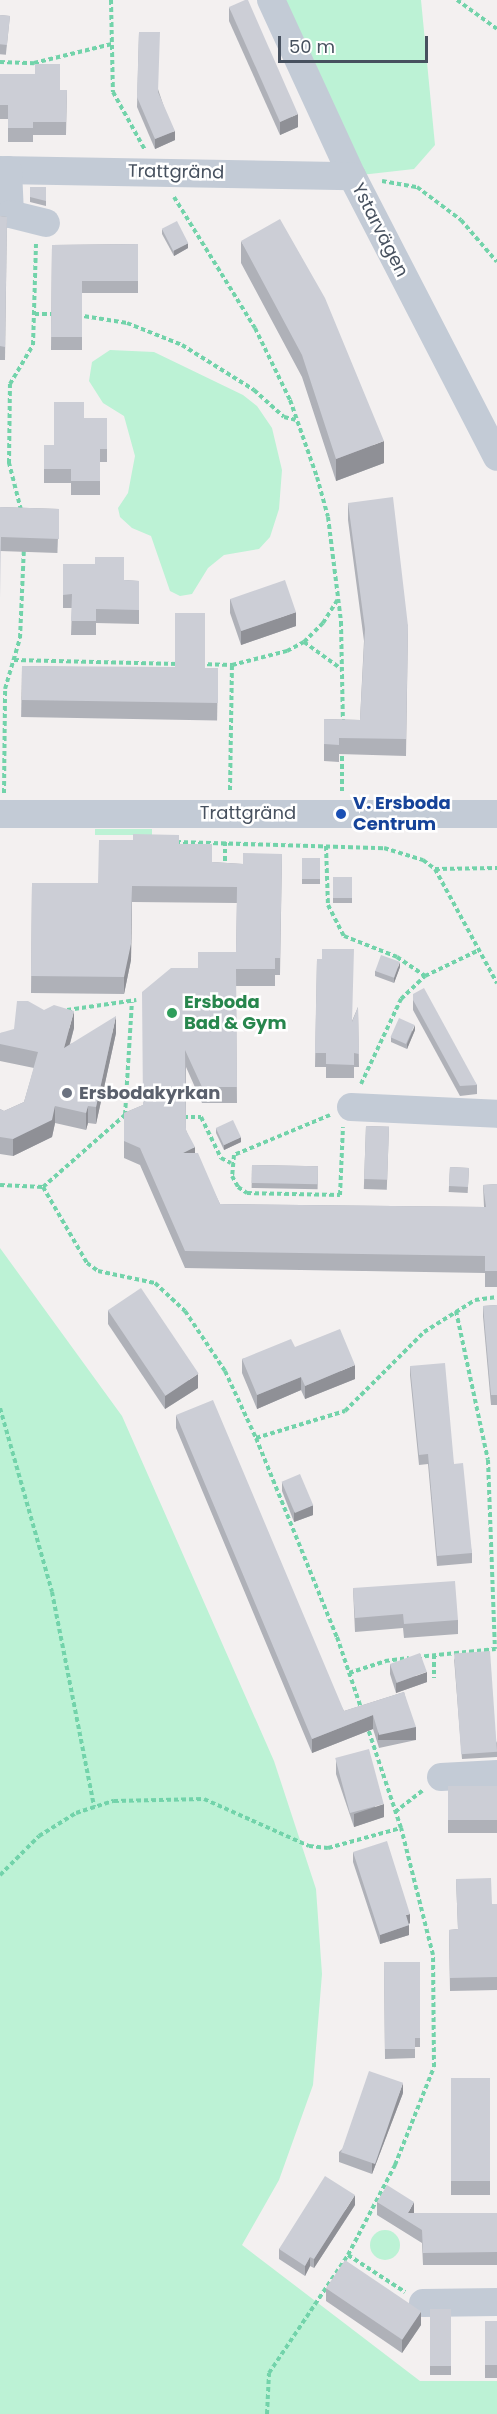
<!DOCTYPE html>
<html>
<head>
<meta charset="utf-8">
<style>
	body { margin:0 }
	#map { position:relative; width:497px; height:2414px; overflow:hidden; background:#f3f0f0; font-family:Poppins,sans-serif }
	div>[style] { position:absolute }
	.green>* { inset:0; background:#bcf2d5; transform-origin:0 0 }
	.round { border-radius:50% }
	.path>* { height:4px; margin-top:-2px; transform-origin:0; background:repeating-linear-gradient(90deg,#72d3aa 0 4.5px,transparent 0 7.5px) }
	.minor>* { height:28px; margin:-14px; padding:0 14px; transform-origin:14px; border-radius:14px; background:#c3cbd6 }
	.wall>* { inset:0; background:#afb1b8; transform-origin:0 0 }
	.shaded-wall>* { inset:0; background:#8f9096; transform-origin:0 0 }
	.building>* { inset:0; background:#ccced6; transform-origin:0 0 }
	.dots>* { width:16px; height:16px; translate:-50% -50%; box-sizing:border-box; border:3px solid #fff; border-radius:50% }
	span { translate:-50% -50%; white-space:nowrap; text-align:center; line-height:1.15; -webkit-text-stroke:5px #fff; paint-order:stroke }
	.street-label { font-size:18px; color:#47515f }
	.transit-label { font-size:18px; color:#164399; font-weight:700 }
	.left { translate:0 -50%; text-align:left }
	.leisure-label { font-size:18px; color:#27864d; font-weight:700 }
	.worship-label { font-size:18px; color:#5b616d; font-weight:700 }
	.scale { position:absolute; left:278px; top:36px; width:150px; height:27px; box-sizing:border-box; border:3px solid #47515f; border-top:0; padding-left:8px; font-size:18px; line-height:21px; white-space:nowrap; color:#47515f; -webkit-text-stroke:4px #fff; paint-order:stroke }
</style>
</head>
<body>
<div id="map">
	<div class="green">
		<div style="clip-path:polygon(271px 0,421px 0,435px 145px,414px 169px,352px 176px)"></div>
		<div style="clip-path:polygon(110px 350px,154px 352px,243px 395px,257px 406px,272px 428px,282px 470px,279px 509px,270px 537px,259px 549px,224px 555px,208px 568px,192px 594px,180px 596px,170px 591px,151px 536px,132px 528px,120px 517px,118px 508px,128px 493px,135px 456px,124px 416px,103px 403px,89px 381px,92px 362px)"></div>
		<div style="left:95px;top:829px;width:57px;height:6px"></div>
		<div style="clip-path:polygon(0 1248px,122px 1416px,274px 1761px,316px 1889px,322px 1974px,313px 2085px,279px 2180px,242px 2245px,420px 2381px,497px 2381px,497px 2414px,0 2414px)"></div>
		<div class="round" style="left:370px;top:2230px;width:30px;height:30px"></div>
	</div>
	<div class="path">
		<div style="left:111px;top:0;width:92px;rotate:88.8deg"></div>
		<div style="left:113px;top:92px;width:66px;rotate:61.1deg"></div>
		<div style="left:457px;top:0;width:49px;rotate:35.9deg"></div>
		<div style="left:0;top:62px;width:34px;rotate:2deg"></div>
		<div style="left:34px;top:63px;width:80px;rotate:-13.7deg"></div>
		<div style="left:382px;top:181px;width:36px;rotate:10deg"></div>
		<div style="left:417px;top:187px;width:55px;rotate:36.9deg"></div>
		<div style="left:461px;top:220px;width:55px;rotate:49.4deg"></div>
		<div style="left:174px;top:197px;width:154px;rotate:58.3deg"></div>
		<div style="left:255px;top:328px;width:80px;rotate:64.1deg"></div>
		<div style="left:290px;top:400px;width:82px;rotate:70.7deg"></div>
		<div style="left:317px;top:477px;width:41px;rotate:74.6deg"></div>
		<div style="left:328px;top:517px;width:106px;rotate:82.9deg"></div>
		<div style="left:341px;top:622px;width:100px;rotate:88.9deg"></div>
		<div style="left:35px;top:314px;width:20px"></div>
		<div style="left:77px;top:315px;width:51px;rotate:9.1deg"></div>
		<div style="left:127px;top:323px;width:59px;rotate:21.8deg"></div>
		<div style="left:182px;top:345px;width:85px;rotate:32deg"></div>
		<div style="left:254px;top:390px;width:40px;rotate:42deg"></div>
		<div style="left:284px;top:417px;width:12px;rotate:14deg"></div>
		<div style="left:21px;top:510px;width:49px;rotate:-104.3deg"></div>
		<div style="left:9px;top:463px;width:79px;rotate:-89.3deg"></div>
		<div style="left:10px;top:384px;width:45px;rotate:-59.5deg"></div>
		<div style="left:33px;top:345px;width:101px;rotate:-88.3deg"></div>
		<div style="left:304px;top:642px;width:48px;rotate:35.7deg"></div>
		<div style="left:14px;top:660px;width:164px;rotate:1.4deg"></div>
		<div style="left:200px;top:664px;width:32px;rotate:2deg"></div>
		<div style="left:232px;top:665px;width:57px;rotate:-14.3deg"></div>
		<div style="left:287px;top:651px;width:19px;rotate:-28deg"></div>
		<div style="left:304px;top:642px;width:27px;rotate:-45deg"></div>
		<div style="left:323px;top:623px;width:28px;rotate:-58deg"></div>
		<div style="left:230px;top:790px;width:125px;rotate:-89.1deg"></div>
		<div style="left:342px;top:791px;width:41px;rotate:-90deg"></div>
		<div style="left:4px;top:793px;width:104px;rotate:-89.4deg"></div>
		<div style="left:5px;top:689px;width:53px;rotate:-73.6deg"></div>
		<div style="left:20px;top:638px;width:91px;rotate:-87.5deg"></div>
		<div style="left:176px;top:842px;width:208px;rotate:1.7deg"></div>
		<div style="left:384px;top:848px;width:41px;rotate:17.1deg"></div>
		<div style="left:423px;top:860px;width:15px;rotate:37deg"></div>
		<div style="left:435px;top:869px;width:62px;rotate:-0.9deg"></div>
		<div style="left:326px;top:846px;width:59px;rotate:88.1deg"></div>
		<div style="left:328px;top:905px;width:35px;rotate:63deg"></div>
		<div style="left:344px;top:936px;width:57px;rotate:21.6deg"></div>
		<div style="left:397px;top:957px;width:34px;rotate:34deg"></div>
		<div style="left:225px;top:868px;width:26px;rotate:-90deg"></div>
		<div style="left:435px;top:869px;width:130px;rotate:61.5deg"></div>
		<div style="left:67px;top:1010px;width:70px;rotate:-8.2deg"></div>
		<div style="left:361px;top:1084px;width:94px;rotate:-64.8deg"></div>
		<div style="left:401px;top:999px;width:33px;rotate:-44deg"></div>
		<div style="left:425px;top:976px;width:58px;rotate:-25.7deg"></div>
		<div style="left:330px;top:1115px;width:104px;rotate:157.4deg"></div>
		<div style="left:234px;top:1155px;width:21px;rotate:95deg"></div>
		<div style="left:232px;top:1176px;width:13px;rotate:61deg"></div>
		<div style="left:238px;top:1187px;width:11px;rotate:34deg"></div>
		<div style="left:247px;top:1193px;width:93px;rotate:1.2deg"></div>
		<div style="left:340px;top:1195px;width:68px;rotate:-87.5deg"></div>
		<div style="left:183px;top:1117px;width:18px"></div>
		<div style="left:201px;top:1117px;width:46px;rotate:64deg"></div>
		<div style="left:221px;top:1158px;width:11px;rotate:27deg"></div>
		<div style="left:0;top:1185px;width:43px;rotate:2.7deg"></div>
		<div style="left:43px;top:1187px;width:88px;rotate:59.9deg"></div>
		<div style="left:87px;top:1263px;width:14px;rotate:36deg"></div>
		<div style="left:98px;top:1271px;width:58px;rotate:11.9deg"></div>
		<div style="left:155px;top:1283px;width:41px;rotate:43deg"></div>
		<div style="left:185px;top:1311px;width:72px;rotate:56.3deg"></div>
		<div style="left:225px;top:1371px;width:74px;rotate:65.2deg"></div>
		<div style="left:256px;top:1438px;width:215px;rotate:67.9deg"></div>
		<div style="left:337px;top:1637px;width:78px;rotate:71.3deg"></div>
		<div style="left:43px;top:1187px;width:109px;rotate:-41.3deg"></div>
		<div style="left:125px;top:1115px;width:113px;rotate:-86.5deg"></div>
		<div style="left:456px;top:1311px;width:152px;rotate:77.9deg"></div>
		<div style="left:488px;top:1460px;width:189px;rotate:87.9deg"></div>
		<div style="left:0;top:1408px;width:191px;rotate:74.2deg"></div>
		<div style="left:52px;top:1592px;width:219px;rotate:78.9deg"></div>
		<div style="left:256px;top:1438px;width:93px;rotate:-16.9deg"></div>
		<div style="left:345px;top:1411px;width:112px;rotate:-45deg"></div>
		<div style="left:424px;top:1332px;width:60px;rotate:-32.1deg"></div>
		<div style="left:475px;top:1300px;width:22px;rotate:-8deg"></div>
		<div style="left:434px;top:1655px;width:23px;rotate:90deg"></div>
		<div style="left:417px;top:1657px;width:79px;rotate:-5.8deg"></div>
		<div style="left:349px;top:1673px;width:38px;rotate:-18deg"></div>
		<div style="left:385px;top:1661px;width:24px;rotate:-7deg"></div>
		<div style="left:395px;top:1812px;width:36px;rotate:-38deg"></div>
		<div style="left:0;top:1875px;width:55px;rotate:-45deg"></div>
		<div style="left:39px;top:1836px;width:44px;rotate:-31.9deg"></div>
		<div style="left:76px;top:1813px;width:40px;rotate:-18deg"></div>
		<div style="left:114px;top:1801px;width:90px;rotate:-1.3deg"></div>
		<div style="left:204px;top:1799px;width:115px;rotate:24.1deg"></div>
		<div style="left:309px;top:1846px;width:19px;rotate:6deg"></div>
		<div style="left:328px;top:1848px;width:76px;rotate:-15.3deg"></div>
		<div style="left:348px;top:2255px;width:68px;rotate:33deg"></div>
		<div style="left:267px;top:2414px;width:41px;rotate:-87.2deg"></div>
		<div style="left:269px;top:2373px;width:142px;rotate:-56.2deg"></div>
		<div style="left:348px;top:2255px;width:102px;rotate:-62.4deg"></div>
		<div style="left:395px;top:2165px;width:105px;rotate:-68.3deg"></div>
		<div style="left:434px;top:2067px;width:112px;rotate:-90.5deg"></div>
		<div style="left:433px;top:1955px;width:131px;rotate:-104.1deg"></div>
		<div style="left:401px;top:1828px;width:108px;rotate:-108.4deg"></div>
	</div>
	<div class="minor">
		<div style="left:271px;top:0;width:194px;rotate:65.3deg"></div>
		<div style="left:352px;top:176px;width:316px;rotate:62.7deg"></div>
		<div style="left:0;top:170px;width:352px;rotate:1deg"></div>
		<div style="left:8px;top:170px;width:44px;rotate:87.4deg"></div>
		<div style="left:10px;top:214px;width:37px;rotate:14deg"></div>
		<div style="left:0;top:814px;width:497px"></div>
		<div style="left:351px;top:1107px;width:146px;rotate:2.7deg"></div>
		<div style="left:441px;top:1777px;width:56px;rotate:-3.1deg"></div>
		<div style="left:423px;top:2303px;width:74px;rotate:-0.8deg"></div>
	</div>
	<div class="wall">
		<div style="clip-path:polygon(229px 7px,298px 127px,280px 135px,229px 21px)"></div>
		<div style="left:0;top:15px;width:10px;height:39px;rotate:6deg"></div>
		<div style="clip-path:polygon(139px 32px,175px 140px,155px 149px,137px 107px)"></div>
		<div style="clip-path:polygon(0 74px,60px 90px,67px 90px,66px 135px,33px 135px,33px 142px,8px 142px,8px 119px,0 119px)"></div>
		<div style="clip-path:polygon(30px 187px,46px 187px,46px 206px,30px 202px)"></div>
		<div style="clip-path:polygon(0 216px,7px 217px,5px 360px,0 360px)"></div>
		<div style="clip-path:polygon(162px 229px,188px 248px,174px 256px,162px 234px)"></div>
		<div style="clip-path:polygon(241px 241px,384px 463px,336px 481px,302px 377px,241px 263px)"></div>
		<div style="clip-path:polygon(138px 244px,138px 293px,82px 293px,82px 350px,51px 350px,52px 245px)"></div>
		<div style="clip-path:polygon(84px 418px,107px 418px,107px 462px,100px 462px,100px 495px,71px 495px,71px 483px,44px 483px,44px 445px,54px 445px)"></div>
		<div style="clip-path:polygon(348px 503px,408px 626px,406px 756px,339px 754px,339px 762px,324px 761px,324px 719px,360px 720px,364px 641px,348px 520px)"></div>
		<div style="left:0;top:507px;width:59px;height:44px;rotate:2deg"></div>
		<div style="clip-path:polygon(63px 564px,95px 564px,124px 580px,139px 581px,139px 624px,96px 623px,96px 635px,71px 635px,72px 608px,63px 608px)"></div>
		<div style="clip-path:polygon(230px 599px,296px 626px,241px 645px,230px 613px)"></div>
		<div style="left:22px;top:666px;width:196px;height:51px;rotate:1deg"></div>
		<div style="clip-path:polygon(179px 844px,212px 862px,243px 864px,282px 854px,280px 975px,275px 975px,275px 986px,236px 986px,237px 1103px,202px 1103px,186px 1067px,186px 1130px,195px 1153px,220px 1204px,484px 1207px,483px 1185px,497px 1184px,497px 1287px,485px 1287px,485px 1273px,185px 1268px,140px 1165px,124px 1158px,124px 1113px,143px 1105px,198px 968px,236px 952px,237px 903px,132px 902px,131px 960px,124px 994px,31px 993px,32px 883px,98px 883px)"></div>
		<div style="left:302px;top:858px;width:18px;height:26px"></div>
		<div style="left:333px;top:877px;width:19px;height:26px"></div>
		<div style="clip-path:polygon(317px 959px,352px 1021px,358px 1007px,359px 1067px,354px 1067px,354px 1078px,326px 1078px,326px 1067px,315px 1067px)"></div>
		<div style="clip-path:polygon(400px 967px,394px 983px,375px 976px,375px 971px)"></div>
		<div style="clip-path:polygon(413px 994px,477px 1085px,477px 1094px,460px 1096px,413px 1010px)"></div>
		<div style="clip-path:polygon(74px 1028px,70px 1044px,116px 1033px,96px 1124px,88px 1123px,86px 1130px,55px 1123px,52px 1137px,13px 1156px,0 1154px,0 1109px,4px 1111px,24px 1102px,34px 1068px,0 1061px,0 1033px)"></div>
		<div style="clip-path:polygon(415px 1030px,407px 1049px,391px 1042px,391px 1037px)"></div>
		<div style="left:366px;top:1126px;width:23px;height:63px;rotate:2deg"></div>
		<div style="clip-path:polygon(216px 1128px,241px 1142px,224px 1150px,216px 1133px)"></div>
		<div style="left:252px;top:1165px;width:66px;height:23px;rotate:1deg"></div>
		<div style="left:450px;top:1167px;width:19px;height:25px;rotate:3deg"></div>
		<div style="clip-path:polygon(497px 1305px,497px 1405px,491px 1405px,483px 1316px,483px 1306px)"></div>
		<div style="clip-path:polygon(108px 1310px,198px 1388px,165px 1409px,108px 1324px)"></div>
		<div style="clip-path:polygon(295px 1347px,355px 1379px,305px 1399px,301px 1390px,257px 1409px,242px 1373px,242px 1359px)"></div>
		<div style="clip-path:polygon(410px 1366px,454px 1464px,472px 1553px,472px 1563px,437px 1566px,428px 1464px,419px 1465px,410px 1375px)"></div>
		<div style="clip-path:polygon(176px 1415px,344px 1711px,404px 1692px,416px 1740px,379px 1748px,373px 1729px,312px 1753px,176px 1428px)"></div>
		<div style="clip-path:polygon(282px 1482px,313px 1515px,294px 1522px,282px 1491px)"></div>
		<div style="clip-path:polygon(353px 1588px,458px 1620px,458px 1634px,404px 1638px,403px 1628px,355px 1632px)"></div>
		<div style="clip-path:polygon(454px 1658px,497px 1743px,497px 1757px,462px 1759px)"></div>
		<div style="clip-path:polygon(390px 1664px,427px 1682px,396px 1693px,390px 1674px)"></div>
		<div style="clip-path:polygon(336px 1760px,384px 1817px,354px 1827px,336px 1774px)"></div>
		<div style="left:448px;top:1786px;width:49px;height:47px"></div>
		<div style="clip-path:polygon(353px 1852px,410px 1923px,409px 1924px,409px 1935px,380px 1944px,353px 1862px)"></div>
		<div style="clip-path:polygon(456px 1879px,492px 1904px,497px 1904px,497px 1990px,450px 1991px,449px 1930px,458px 1929px)"></div>
		<div style="clip-path:polygon(384px 1962px,420px 1962px,420px 2047px,415px 2047px,415px 2058px,385px 2059px)"></div>
		<div style="left:451px;top:2078px;width:39px;height:117px"></div>
		<div style="clip-path:polygon(403px 2093px,372px 2174px,339px 2162px,339px 2152px)"></div>
		<div style="clip-path:polygon(377px 2202px,414px 2213px,497px 2213px,497px 2265px,423px 2265px,422px 2243px,377px 2215px)"></div>
		<div style="clip-path:polygon(355px 2205px,314px 2268px,310px 2266px,305px 2276px,279px 2259px,279px 2249px)"></div>
		<div style="clip-path:polygon(326px 2288px,421px 2325px,402px 2353px,326px 2301px)"></div>
		<div style="left:451px;top:2309px;width:66px;height:21px;rotate:90deg"></div>
		<div style="left:485px;top:2321px;width:12px;height:57px"></div>
	</div>
	<div class="shaded-wall">
		<div style="clip-path:polygon(298px 114px,298px 127px,280px 135px,280px 122px)"></div>
		<div style="clip-path:polygon(175px 131px,175px 140px,155px 149px,155px 139px)"></div>
		<div style="clip-path:polygon(188px 243px,188px 248px,174px 256px,174px 250px)"></div>
		<div style="clip-path:polygon(384px 441px,384px 463px,336px 481px,336px 459px)"></div>
		<div style="clip-path:polygon(296px 612px,296px 626px,241px 645px,241px 631px)"></div>
		<div style="clip-path:polygon(132px 886px,131px 960px,124px 994px,124px 977px)"></div>
		<div style="clip-path:polygon(400px 962px,400px 967px,394px 983px,394px 978px)"></div>
		<div style="clip-path:polygon(74px 1011px,74px 1028px,64px 1065px,64px 1048px)"></div>
		<div style="clip-path:polygon(116px 1016px,116px 1033px,96px 1124px,96px 1107px)"></div>
		<div style="clip-path:polygon(415px 1025px,415px 1030px,407px 1049px,407px 1044px)"></div>
		<div style="clip-path:polygon(55px 1106px,55px 1123px,52px 1137px,13px 1156px,13px 1139px)"></div>
		<div style="clip-path:polygon(88px 1106px,88px 1123px,86px 1130px,86px 1113px)"></div>
		<div style="clip-path:polygon(241px 1137px,241px 1142px,224px 1150px,224px 1145px)"></div>
		<div style="clip-path:polygon(195px 1147px,195px 1164px,183px 1153px)"></div>
		<div style="clip-path:polygon(355px 1365px,355px 1379px,305px 1399px,305px 1386px)"></div>
		<div style="clip-path:polygon(198px 1374px,198px 1388px,165px 1409px,165px 1396px)"></div>
		<div style="clip-path:polygon(301px 1377px,301px 1390px,257px 1409px,257px 1395px)"></div>
		<div style="clip-path:polygon(313px 1505px,313px 1515px,294px 1522px,294px 1512px)"></div>
		<div style="clip-path:polygon(427px 1672px,427px 1682px,396px 1693px,396px 1683px)"></div>
		<div style="clip-path:polygon(373px 1715px,373px 1729px,312px 1753px,312px 1739px)"></div>
		<div style="left:416px;top:1727px;width:13px;height:38px;rotate:90deg"></div>
		<div style="clip-path:polygon(384px 1804px,384px 1817px,354px 1827px,354px 1814px)"></div>
		<div style="clip-path:polygon(410px 1914px,410px 1923px,406px 1925px,406px 1915px)"></div>
		<div style="clip-path:polygon(409px 1925px,409px 1935px,380px 1944px,380px 1935px)"></div>
		<div style="clip-path:polygon(403px 2083px,403px 2093px,372px 2174px,372px 2164px)"></div>
		<div style="clip-path:polygon(355px 2195px,355px 2205px,314px 2268px,314px 2259px)"></div>
		<div style="clip-path:polygon(414px 2202px,414px 2215px,408px 2213px)"></div>
		<div style="clip-path:polygon(310px 2257px,310px 2266px,305px 2276px,305px 2266px)"></div>
		<div style="clip-path:polygon(421px 2311px,421px 2325px,402px 2353px,402px 2339px)"></div>
	</div>
	<div class="building">
		<div style="clip-path:polygon(245px 0,248px 0,298px 114px,280px 122px,229px 7px)"></div>
		<div style="left:0;top:15px;width:10px;height:29px;rotate:6deg"></div>
		<div style="clip-path:polygon(139px 32px,160px 32px,158px 92px,175px 131px,155px 139px,137px 97px)"></div>
		<div style="clip-path:polygon(35px 64px,60px 64px,60px 90px,67px 90px,66px 122px,33px 122px,33px 128px,8px 128px,8px 105px,0 105px,0 74px,35px 74px)"></div>
		<div style="clip-path:polygon(30px 187px,46px 187px,46px 201px,30px 197px)"></div>
		<div style="clip-path:polygon(0 216px,7px 217px,5px 347px,0 346px)"></div>
		<div style="clip-path:polygon(280px 219px,325px 298px,384px 441px,336px 459px,302px 355px,241px 241px)"></div>
		<div style="left:177px;top:221px;width:25px;height:17px;rotate:63deg"></div>
		<div style="clip-path:polygon(138px 244px,138px 281px,82px 281px,82px 337px,51px 337px,52px 245px)"></div>
		<div style="clip-path:polygon(54px 402px,84px 402px,84px 418px,107px 418px,107px 449px,100px 449px,100px 481px,71px 481px,71px 469px,44px 469px,44px 445px,54px 445px)"></div>
		<div style="clip-path:polygon(393px 497px,408px 626px,406px 739px,339px 738px,339px 745px,324px 744px,324px 719px,360px 720px,365px 629px,348px 503px)"></div>
		<div style="clip-path:polygon(0 507px,59px 509px,59px 539px,1px 537px,0 599px)"></div>
		<div style="clip-path:polygon(95px 557px,124px 557px,124px 580px,139px 581px,139px 610px,96px 609px,96px 621px,71px 621px,72px 594px,63px 595px,63px 564px,95px 564px)"></div>
		<div style="left:285px;top:580px;width:34px;height:58px;rotate:71deg"></div>
		<div style="clip-path:polygon(175px 613px,205px 613px,205px 668px,218px 668px,218px 703px,22px 700px,22px 666px,175px 667px)"></div>
		<div style="clip-path:polygon(133px 834px,179px 835px,179px 844px,212px 844px,212px 862px,243px 864px,243px 853px,282px 854px,280px 958px,275px 958px,275px 969px,236px 969px,237px 1087px,202px 1087px,185px 1050px,186px 1130px,195px 1147px,183px 1153px,198px 1153px,220px 1204px,486px 1207px,483px 1185px,497px 1184px,497px 1271px,485px 1271px,485px 1256px,185px 1251px,140px 1148px,124px 1141px,124px 1113px,143px 1105px,142px 992px,171px 968px,198px 968px,198px 952px,236px 952px,237px 887px,132px 886px,131px 944px,124px 977px,31px 976px,32px 883px,98px 883px,99px 840px,133px 840px)"></div>
		<div style="left:302px;top:858px;width:18px;height:21px"></div>
		<div style="left:333px;top:877px;width:19px;height:21px"></div>
		<div style="clip-path:polygon(322px 949px,354px 949px,352px 1022px,358px 1007px,359px 1054px,354px 1053px,354px 1065px,326px 1064px,326px 1053px,315px 1053px,317px 959px,322px 959px)"></div>
		<div style="left:381px;top:955px;width:20px;height:17px;rotate:20deg"></div>
		<div style="clip-path:polygon(424px 988px,477px 1085px,460px 1086px,413px 1000px,413px 994px)"></div>
		<div style="clip-path:polygon(17px 1001px,28px 1001px,44px 1010px,54px 1005px,74px 1011px,64px 1048px,116px 1016px,96px 1107px,88px 1106px,86px 1113px,55px 1106px,52px 1120px,13px 1139px,0 1137px,0 1109px,4px 1111px,24px 1102px,38px 1052px,0 1044px,0 1033px,14px 1029px)"></div>
		<div style="left:399px;top:1018px;width:17px;height:21px;rotate:24deg"></div>
		<div style="left:233px;top:1120px;width:19px;height:19px;rotate:65deg"></div>
		<div style="left:366px;top:1126px;width:23px;height:53px;rotate:2deg"></div>
		<div style="left:252px;top:1165px;width:66px;height:18px;rotate:1deg"></div>
		<div style="left:450px;top:1167px;width:19px;height:19px;rotate:3deg"></div>
		<div style="left:141px;top:1288px;width:103px;height:40px;rotate:56deg"></div>
		<div style="clip-path:polygon(497px 1305px,497px 1395px,491px 1395px,483px 1306px)"></div>
		<div style="clip-path:polygon(340px 1329px,355px 1365px,305px 1386px,301px 1377px,257px 1395px,242px 1359px,291px 1339px,295px 1347px)"></div>
		<div style="clip-path:polygon(445px 1363px,454px 1464px,463px 1463px,472px 1553px,437px 1556px,428px 1454px,419px 1455px,410px 1366px)"></div>
		<div style="clip-path:polygon(213px 1400px,344px 1711px,404px 1692px,416px 1727px,379px 1735px,373px 1715px,312px 1739px,176px 1415px)"></div>
		<div style="left:300px;top:1474px;width:34px;height:20px;rotate:67deg"></div>
		<div style="clip-path:polygon(455px 1581px,458px 1620px,404px 1624px,403px 1614px,355px 1618px,353px 1588px)"></div>
		<div style="left:490px;top:1651px;width:101px;height:36px;rotate:86deg"></div>
		<div style="left:420px;top:1653px;width:20px;height:32px;rotate:70deg"></div>
		<div style="left:369px;top:1749px;width:57px;height:35px;rotate:75deg"></div>
		<div style="left:448px;top:1786px;width:49px;height:34px"></div>
		<div style="clip-path:polygon(387px 1841px,410px 1914px,406px 1915px,409px 1925px,380px 1935px,353px 1852px)"></div>
		<div style="clip-path:polygon(491px 1878px,492px 1904px,497px 1904px,497px 1977px,450px 1978px,449px 1930px,458px 1929px,456px 1879px)"></div>
		<div style="clip-path:polygon(384px 1962px,420px 1962px,420px 2038px,415px 2038px,415px 2049px,385px 2049px)"></div>
		<div style="left:369px;top:2071px;width:36px;height:86px;rotate:19deg"></div>
		<div style="left:451px;top:2078px;width:39px;height:103px"></div>
		<div style="clip-path:polygon(325px 2176px,355px 2195px,314px 2259px,310px 2257px,305px 2266px,279px 2249px)"></div>
		<div style="clip-path:polygon(387px 2185px,414px 2202px,408px 2213px,497px 2213px,497px 2252px,423px 2253px,422px 2230px,377px 2202px)"></div>
		<div style="left:345px;top:2260px;width:92px;height:34px;rotate:34deg"></div>
		<div style="left:451px;top:2309px;width:57px;height:21px;rotate:90deg"></div>
		<div style="left:485px;top:2321px;width:12px;height:44px"></div>
	</div>
	<div class="dots">
		<div style="left:341px;top:814px;background:#1a4fb4"></div>
		<div style="left:172px;top:1013px;background:#2e9e5b"></div>
		<div style="left:67px;top:1093px;background:#6b7280"></div>
	</div>
	<div class="street-label">
		<span style="left:176px;top:172px;rotate:1deg">Trattgränd</span>
		<span style="left:380px;top:230px;rotate:63deg">Ystarvägen</span>
		<span style="left:248px;top:813px">Trattgränd</span>
	</div>
	<div class="transit-label">
		<span class="left" style="left:353px;top:814px">V. Ersboda<br>Centrum</span>
	</div>
	<div class="leisure-label">
		<span class="left" style="left:184px;top:1013px">Ersboda<br>Bad &amp; Gym</span>
	</div>
	<div class="worship-label">
		<span class="left" style="left:79px;top:1093px">Ersbodakyrkan</span>
	</div>
	<div class="scale">50 m</div>
</div>
</body>
</html>
